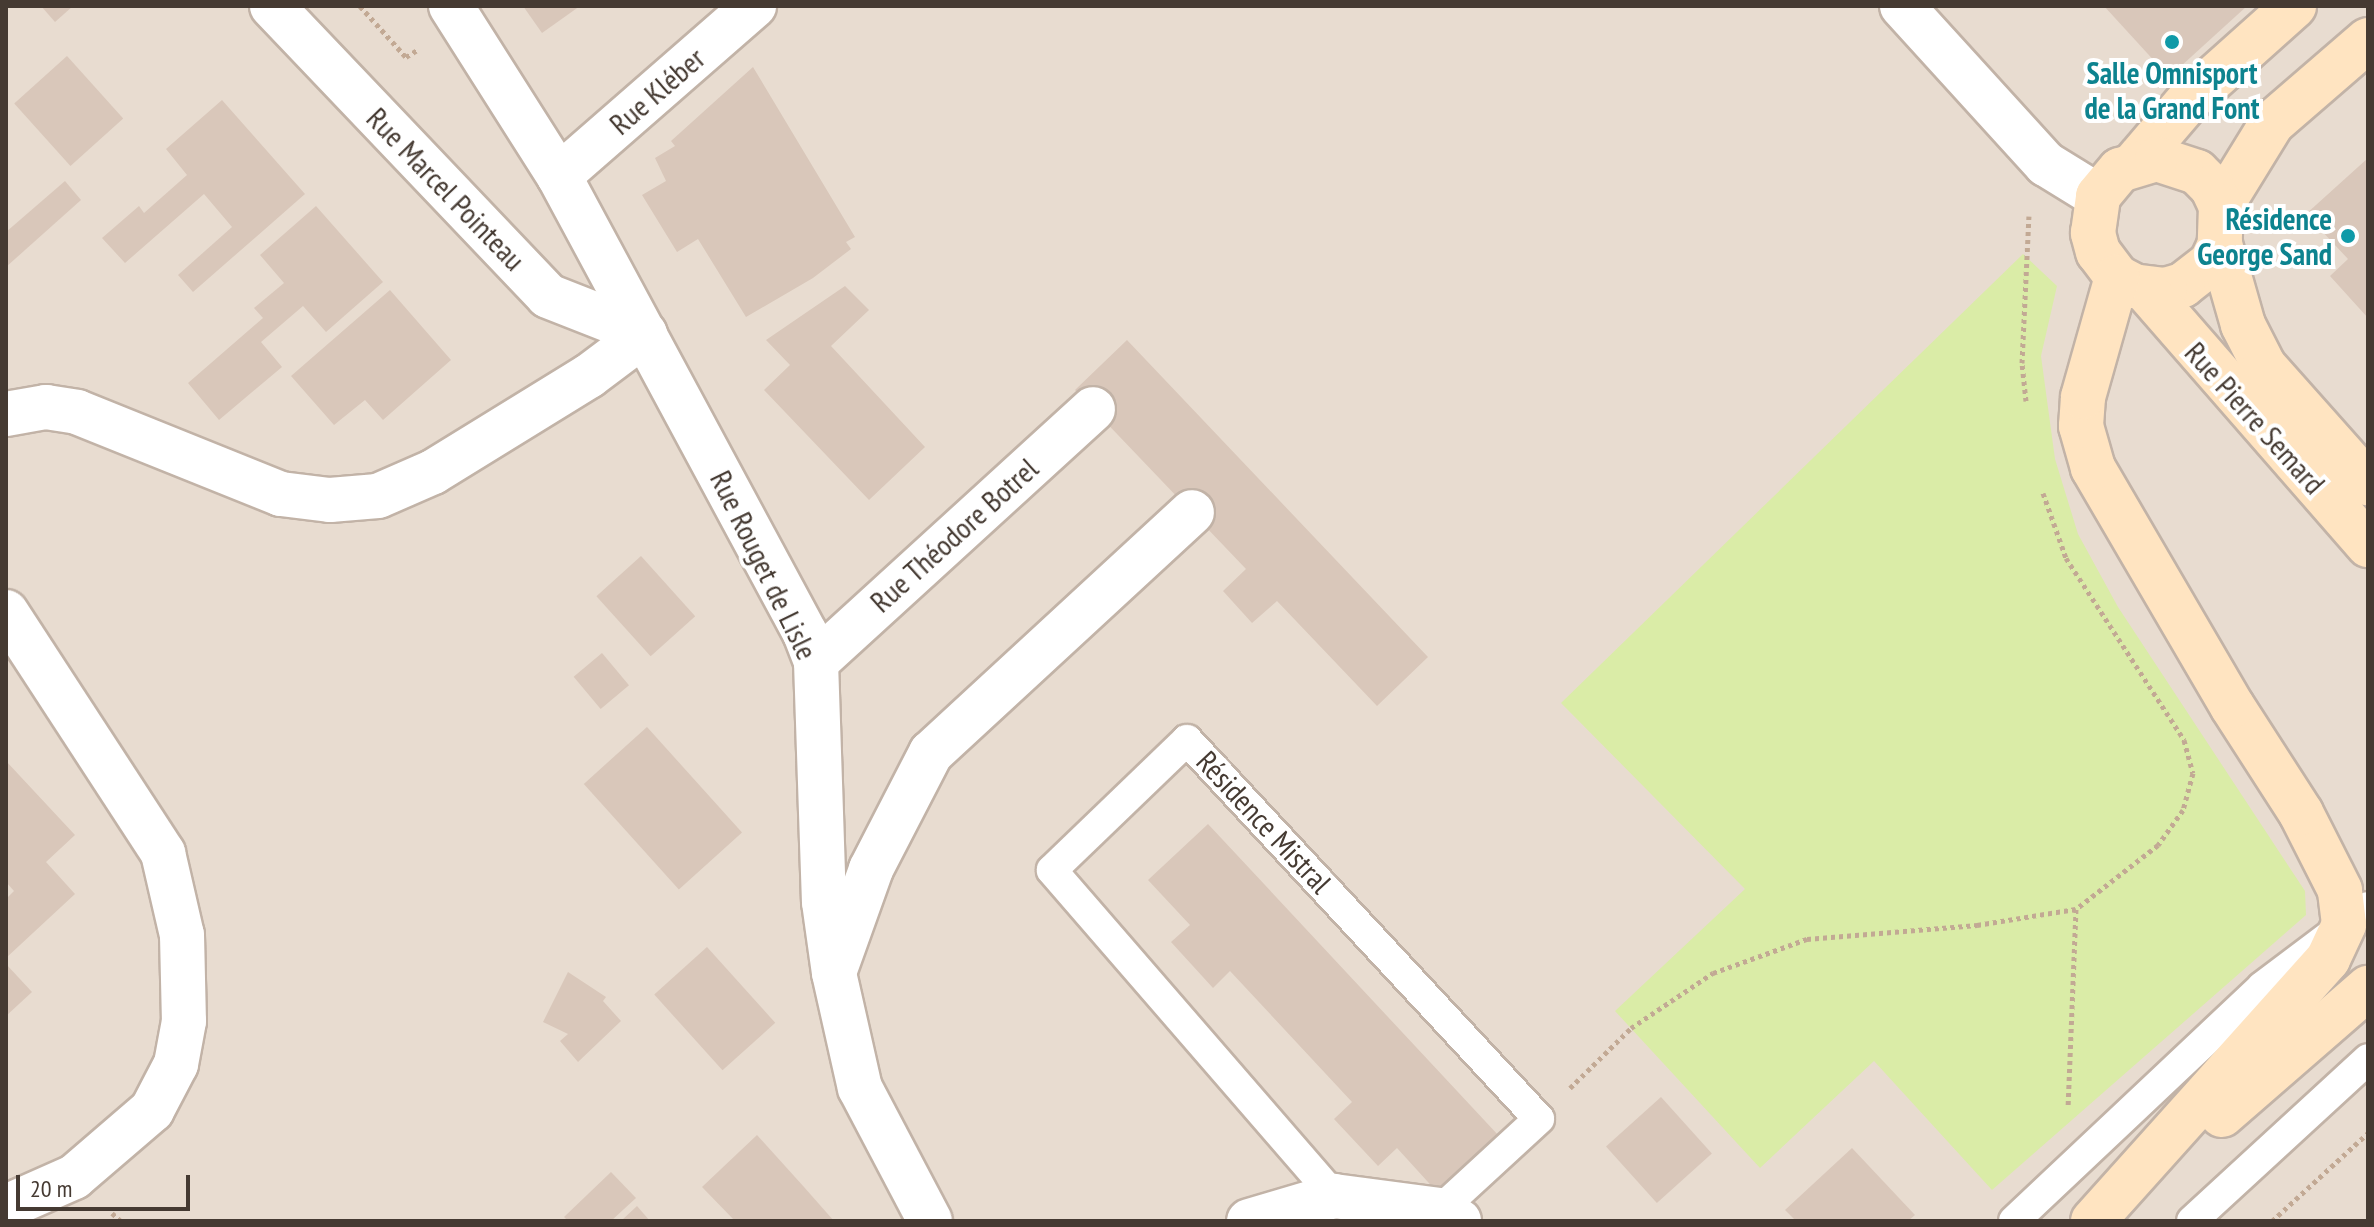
<!DOCTYPE html>
<html>
<head>
<meta charset="utf-8">
<style>
	body { margin:0 }
	#map { position:relative; width:2374px; height:1227px; overflow:hidden; background:#f3ebe2; font-family:"PT Sans Narrow",sans-serif }
	div>[style] { position:absolute }
	.residential>* { inset:0; background:#e8dcd0; transform-origin:0 0 }
	.green>* { inset:0; background:#daeca7 }
	.building>* { inset:0; background:#d9c7ba; transform-origin:0 0 }
	.path>* { height:5px; margin-top:-2.5px; transform-origin:0; background:repeating-linear-gradient(90deg,#c2a994 0 4px,transparent 0 8px) }
	.roads { filter:drop-shadow(2px 0 #c2b3a7) drop-shadow(-2px 0 #c2b3a7) drop-shadow(0 2px #c2b3a7) drop-shadow(0 -2px #c2b3a7) }
	.service>* { height:30px; margin:-15px; padding:0 15px; transform-origin:15px; border-radius:15px; background:#fff }
	.minor>* { height:44px; margin:-22px; padding:0 22px; transform-origin:22px; border-radius:22px; background:#fff }
	.tertiary>* { height:44px; margin:-22px; padding:0 22px; transform-origin:22px; border-radius:22px; background:#fff }
	.secondary>* { height:44px; margin:-22px; padding:0 22px; transform-origin:22px; border-radius:22px; background:#ffe4c1 }
	.dots>* { width:22px; height:22px; translate:-50% -50%; box-sizing:border-box; border:4px solid #fff; border-radius:50% }
	span { translate:-50% -50%; white-space:nowrap; text-align:center; line-height:1.15; -webkit-text-stroke:8px #fff; paint-order:stroke }
	.culture-label { font-size:30px; color:#0d838f; font-weight:700 }
	.right { translate:-100% -50%; text-align:right }
	.street-label { font-size:30px; color:#453a32 }
	.frame { position:absolute; inset:0; border:8px solid #453a32; pointer-events:none }
	.scale { position:absolute; left:16px; top:1175px; width:174px; height:36px; box-sizing:border-box; border:4px solid #453a32; border-top:0; padding-left:10px; font-size:24px; line-height:28px; white-space:nowrap; color:#453a32; -webkit-text-stroke:6px #fff; paint-order:stroke }
</style>
</head>
<body>
<div id="map">
	<div class="residential">
		<div style="left:6px;top:6px;width:2362px;height:1215px"></div>
	</div>
	<div class="green">
		<div style="clip-path:polygon(2023px 254px,2057px 286px,2041px 356px,2055px 459px,2078px 534px,2118px 607px,2305px 891px,2306px 915px,1992px 1190px,1874px 1061px,1760px 1168px,1615px 1011px,1745px 889px,1561px 703px)"></div>
	</div>
	<div class="building">
		<div style="clip-path:polygon(41px 6px,73px 6px,55px 22px)"></div>
		<div style="clip-path:polygon(523px 6px,580px 6px,542px 33px)"></div>
		<div style="clip-path:polygon(2104px 6px,2247px 6px,2169px 77px)"></div>
		<div style="left:67px;top:56px;width:84px;height:71px;rotate:48deg"></div>
		<div style="clip-path:polygon(753px 67px,855px 237px,846px 242px,851px 249px,813px 278px,746px 317px,698px 239px,677px 252px,642px 195px,666px 181px,655px 158px,675px 146px,671px 141px)"></div>
		<div style="clip-path:polygon(222px 100px,305px 194px,193px 292px,178px 275px,232px 227px,204px 194px,125px 263px,102px 238px,139px 206px,144px 213px,187px 175px,166px 149px)"></div>
		<div style="clip-path:polygon(2368px 158px,2368px 318px,2330px 276px,2348px 259px,2306px 214px)"></div>
		<div style="clip-path:polygon(65px 181px,81px 200px,6px 267px,6px 232px)"></div>
		<div style="clip-path:polygon(316px 206px,383px 282px,326px 332px,303px 306px,261px 342px,282px 367px,219px 420px,188px 383px,263px 318px,254px 308px,284px 283px,260px 255px)"></div>
		<div style="clip-path:polygon(845px 286px,869px 310px,831px 346px,925px 447px,869px 500px,764px 390px,790px 365px,766px 340px)"></div>
		<div style="clip-path:polygon(390px 290px,451px 360px,383px 420px,365px 400px,334px 425px,291px 376px)"></div>
		<div style="clip-path:polygon(1127px 340px,1428px 657px,1377px 706px,1277px 601px,1252px 623px,1223px 591px,1246px 569px,1075px 390px)"></div>
		<div style="left:641px;top:556px;width:81px;height:60px;rotate:48deg"></div>
		<div style="left:602px;top:653px;width:42px;height:37px;rotate:50deg"></div>
		<div style="left:647px;top:727px;width:142px;height:85px;rotate:48deg"></div>
		<div style="clip-path:polygon(6px 761px,75px 835px,46px 862px,75px 894px,6px 958px,6px 899px,14px 891px,6px 882px)"></div>
		<div style="clip-path:polygon(1208px 824px,1499px 1136px,1438px 1193px,1397px 1148px,1378px 1166px,1334px 1119px,1352px 1102px,1230px 971px,1213px 988px,1171px 942px,1190px 925px,1148px 880px)"></div>
		<div style="left:707px;top:947px;width:102px;height:71px;rotate:48deg"></div>
		<div style="clip-path:polygon(6px 964px,32px 992px,6px 1016px)"></div>
		<div style="clip-path:polygon(568px 972px,606px 997px,603px 1001px,621px 1021px,578px 1062px,560px 1041px,568px 1034px,543px 1022px)"></div>
		<div style="left:1661px;top:1097px;width:76px;height:74px;rotate:48deg"></div>
		<div style="clip-path:polygon(757px 1135px,804px 1187px,834px 1221px,735px 1221px,702px 1187px)"></div>
		<div style="clip-path:polygon(1852px 1148px,1915px 1215px,1908px 1221px,1796px 1221px,1785px 1210px)"></div>
		<div style="clip-path:polygon(611px 1172px,636px 1198px,611px 1221px,568px 1221px,564px 1217px)"></div>
		<div style="clip-path:polygon(637px 1206px,650px 1221px,621px 1221px)"></div>
	</div>
	<div class="path">
		<div style="left:360px;top:6px;width:69px;rotate:48deg"></div>
		<div style="left:406px;top:57px;width:13px;rotate:-32deg"></div>
		<div style="left:2026px;top:401px;width:38px;rotate:-96deg"></div>
		<div style="left:2022px;top:363px;width:147px;rotate:-87.3deg"></div>
		<div style="left:2043px;top:493px;width:69px;rotate:70.5deg"></div>
		<div style="left:2066px;top:558px;width:217px;rotate:57deg"></div>
		<div style="left:2184px;top:740px;width:34px;rotate:75deg"></div>
		<div style="left:2193px;top:773px;width:38px;rotate:105deg"></div>
		<div style="left:2183px;top:810px;width:43px;rotate:125.5deg"></div>
		<div style="left:2158px;top:845px;width:104px;rotate:142deg"></div>
		<div style="left:2076px;top:909px;width:197px;rotate:92.3deg"></div>
		<div style="left:1570px;top:1088px;width:86px;rotate:-44.5deg"></div>
		<div style="left:1631px;top:1028px;width:99px;rotate:-33.9deg"></div>
		<div style="left:1713px;top:973px;width:100px;rotate:-19.9deg"></div>
		<div style="left:1807px;top:939px;width:171px;rotate:-4.7deg"></div>
		<div style="left:1977px;top:925px;width:100px;rotate:-9.2deg"></div>
		<div style="left:112px;top:1213px;width:12px;rotate:42deg"></div>
		<div style="left:2272px;top:1221px;width:130px;rotate:-42.5deg"></div>
	</div>
	<div class="roads">
		<div class="service">
			<div style="left:1334px;top:1196px;width:431px;rotate:-130.9deg"></div>
			<div style="left:1052px;top:870px;width:187px;rotate:-43.9deg"></div>
			<div style="left:1187px;top:740px;width:517px;rotate:47.12deg"></div>
			<div style="left:1539px;top:1119px;width:134px;rotate:137.4deg"></div>
			<div style="left:2014px;top:1221px;width:341px;rotate:-43.3deg"></div>
			<div style="left:2262px;top:987px;width:133px;rotate:-37deg"></div>
			<div style="left:2192px;top:1221px;width:239px;rotate:-42.6deg"></div>
		</div>
		<div class="minor">
			<div style="left:272px;top:6px;width:400px;rotate:46.4deg"></div>
			<div style="left:548px;top:296px;width:104px;rotate:21.4deg"></div>
			<div style="left:451px;top:6px;width:201px;rotate:57.6deg"></div>
			<div style="left:559px;top:176px;width:519px;rotate:61.71deg"></div>
			<div style="left:805px;top:633px;width:31px;rotate:69deg"></div>
			<div style="left:816px;top:662px;width:240px;rotate:88.1deg"></div>
			<div style="left:824px;top:902px;width:72px;rotate:82deg"></div>
			<div style="left:834px;top:973px;width:118px;rotate:77.3deg"></div>
			<div style="left:860px;top:1088px;width:150px;rotate:62.2deg"></div>
			<div style="left:559px;top:176px;width:259px;rotate:-41.1deg"></div>
			<div style="left:6px;top:414px;width:41px;rotate:-9.9deg"></div>
			<div style="left:46px;top:407px;width:31px;rotate:9deg"></div>
			<div style="left:77px;top:412px;width:220px;rotate:21.9deg"></div>
			<div style="left:281px;top:494px;width:49px;rotate:7deg"></div>
			<div style="left:330px;top:500px;width:48px;rotate:-4.8deg"></div>
			<div style="left:378px;top:496px;width:60px;rotate:-23.6deg"></div>
			<div style="left:433px;top:472px;width:183px;rotate:-31.6deg"></div>
			<div style="left:589px;top:376px;width:70px;rotate:-36.9deg"></div>
			<div style="left:6px;top:612px;width:288px;rotate:56.9deg"></div>
			<div style="left:163px;top:853px;width:84px;rotate:77deg"></div>
			<div style="left:182px;top:935px;width:86px;rotate:88.7deg"></div>
			<div style="left:184px;top:1021px;width:44px;rotate:100.5deg"></div>
			<div style="left:176px;top:1064px;width:52px;rotate:117.6deg"></div>
			<div style="left:152px;top:1110px;width:103px;rotate:139.3deg"></div>
			<div style="left:74px;top:1177px;width:74px;rotate:156.2deg"></div>
			<div style="left:816px;top:662px;width:375px;rotate:-42.4deg"></div>
			<div style="left:836px;top:967px;width:104px;rotate:-70.3deg"></div>
			<div style="left:871px;top:869px;width:131px;rotate:-62.7deg"></div>
			<div style="left:931px;top:753px;width:355px;rotate:-42.7deg"></div>
			<div style="left:1249px;top:1221px;width:89px;rotate:-16.4deg"></div>
			<div style="left:1334px;top:1196px;width:107px;rotate:7.5deg"></div>
			<div style="left:1440px;top:1210px;width:22px;rotate:30deg"></div>
		</div>
		<div class="tertiary">
			<div style="left:1902px;top:6px;width:214px;rotate:47.7deg"></div>
			<div style="left:2046px;top:164px;width:61px;rotate:31.6deg"></div>
		</div>
		<div class="secondary">
			<div style="left:2136px;top:162px;width:82px;rotate:-49.5deg"></div>
			<div style="left:2189px;top:100px;width:141px;rotate:-41.8deg"></div>
			<div style="left:2221px;top:206px;width:97px;rotate:-58.4deg"></div>
			<div style="left:2272px;top:123px;width:127px;rotate:-40.8deg"></div>
			<div style="left:2220px;top:244px;width:21px;rotate:115deg"></div>
			<div style="left:2211px;top:263px;width:36px;rotate:142deg"></div>
			<div style="left:2183px;top:285px;width:19px;rotate:164deg"></div>
			<div style="left:2165px;top:290px;width:31px;rotate:-173deg"></div>
			<div style="left:2134px;top:286px;width:19px;rotate:-152deg"></div>
			<div style="left:2117px;top:277px;width:31px;rotate:-127deg"></div>
			<div style="left:2098px;top:252px;width:20px;rotate:-105deg"></div>
			<div style="left:2093px;top:233px;width:37px;rotate:-82deg"></div>
			<div style="left:2098px;top:196px;width:34px;rotate:-50deg"></div>
			<div style="left:2120px;top:170px;width:39px;rotate:-17deg"></div>
			<div style="left:2157px;top:159px;width:42px;rotate:18deg"></div>
			<div style="left:2197px;top:172px;width:21px;rotate:45deg"></div>
			<div style="left:2212px;top:187px;width:21px;rotate:65deg"></div>
			<div style="left:2221px;top:206px;width:38px;rotate:92deg"></div>
			<div style="left:2220px;top:244px;width:84px;rotate:74.1deg"></div>
			<div style="left:2243px;top:325px;width:46px;rotate:62.9deg"></div>
			<div style="left:2264px;top:366px;width:157px;rotate:48.4deg"></div>
			<div style="left:2145px;top:289px;width:340px;rotate:48.9deg"></div>
			<div style="left:2222px;top:1115px;width:194px;rotate:-41deg"></div>
			<div style="left:2093px;top:1221px;width:352px;rotate:-48.1deg"></div>
			<div style="left:2328px;top:959px;width:38px;rotate:-65deg"></div>
			<div style="left:2344px;top:924px;width:34px;rotate:-97deg"></div>
			<div style="left:2340px;top:890px;width:86px;rotate:-116.9deg"></div>
			<div style="left:2301px;top:813px;width:127px;rotate:-122.8deg"></div>
			<div style="left:2232px;top:706px;width:276px;rotate:-120.3deg"></div>
			<div style="left:2093px;top:468px;width:44px;rotate:-105.9deg"></div>
			<div style="left:2081px;top:426px;width:29px;rotate:-86deg"></div>
			<div style="left:2083px;top:397px;width:125px;rotate:-74.2deg"></div>
		</div>
	</div>
	<div class="dots">
		<div style="left:2172px;top:42px;background:#0f9aa8"></div>
		<div style="left:2348px;top:236px;background:#0f9aa8"></div>
	</div>
	<div class="culture-label">
		<span style="left:2172px;top:90px">Salle Omnisport<br>de la Grand Font</span>
		<span class="right" style="left:2332px;top:236px">Résidence<br>George Sand</span>
	</div>
	<div class="street-label">
		<span style="left:657px;top:91px;rotate:-41deg">Rue Kléber</span>
		<span style="left:446px;top:189px;rotate:46deg">Rue Marcel Pointeau</span>
		<span style="left:2255px;top:418px;rotate:48deg">Rue Pierre Semard</span>
		<span style="left:954px;top:535px;rotate:-42deg">Rue Théodore Botrel</span>
		<span style="left:764px;top:565px;rotate:64deg">Rue Rouget de Lisle</span>
		<span style="left:1264px;top:822px;rotate:47deg">Résidence Mistral</span>
	</div>
	<div class="frame"></div>
	<div class="scale">20 m</div>
</div>
</body>
</html>
